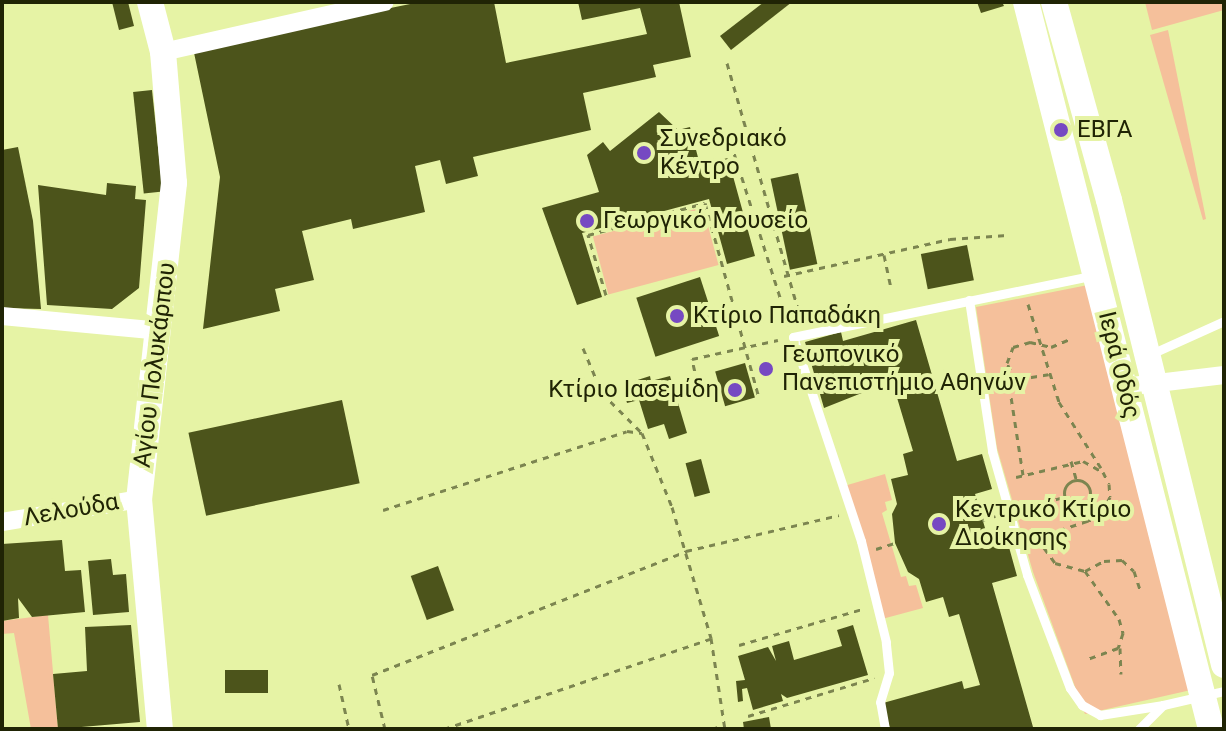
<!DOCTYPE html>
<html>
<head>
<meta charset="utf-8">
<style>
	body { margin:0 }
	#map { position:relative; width:1226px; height:731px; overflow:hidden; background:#e6f3a5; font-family:Roboto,sans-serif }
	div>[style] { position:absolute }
	.green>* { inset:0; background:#f5c09b; transform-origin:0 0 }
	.building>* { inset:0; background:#4c541b; transform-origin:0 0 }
	.path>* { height:3px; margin-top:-1.5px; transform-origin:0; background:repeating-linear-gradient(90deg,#7c8550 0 6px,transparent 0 12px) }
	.path>.ring { margin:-1.5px; padding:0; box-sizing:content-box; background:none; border:3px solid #7c8550; border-radius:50% }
	.lane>* { height:9px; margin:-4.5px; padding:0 4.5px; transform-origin:4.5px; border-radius:4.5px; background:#fff }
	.street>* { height:18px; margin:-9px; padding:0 9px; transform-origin:9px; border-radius:9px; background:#fff }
	.secondary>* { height:26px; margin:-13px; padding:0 13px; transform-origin:13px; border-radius:13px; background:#fff }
	.dots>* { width:22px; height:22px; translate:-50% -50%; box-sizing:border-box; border:4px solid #e6f3a5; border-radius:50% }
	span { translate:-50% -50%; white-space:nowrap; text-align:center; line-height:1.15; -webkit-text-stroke:8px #e6f3a5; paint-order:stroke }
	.poi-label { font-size:24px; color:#202405 }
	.left { translate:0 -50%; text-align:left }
	.right { translate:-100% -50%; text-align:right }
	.street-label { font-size:24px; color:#202405 }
	.frame { position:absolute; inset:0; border:4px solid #202405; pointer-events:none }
</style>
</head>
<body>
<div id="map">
	<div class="green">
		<div style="clip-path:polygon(1145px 2px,1224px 2px,1224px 10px,1152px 30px)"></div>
		<div style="clip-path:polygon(1168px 30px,1206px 219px,1203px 220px,1150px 35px)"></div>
		<div style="left:703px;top:207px;width:60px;height:114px;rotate:75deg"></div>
		<div style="clip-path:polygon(1088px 285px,1191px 690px,1085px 714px,1033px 572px,997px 448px,976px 307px)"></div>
		<div style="clip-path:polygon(885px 474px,892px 500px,885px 502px,887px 510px,882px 513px,901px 577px,906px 576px,909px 586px,916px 585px,923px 608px,882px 619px,844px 486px)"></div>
		<div style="clip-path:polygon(48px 615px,58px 729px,31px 729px,14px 633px,2px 634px,2px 621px)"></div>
	</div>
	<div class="building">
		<div style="clip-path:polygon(112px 2px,128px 2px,134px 26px,119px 30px)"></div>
		<div style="clip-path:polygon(420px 2px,494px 2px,506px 63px,647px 34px,640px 8px,582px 20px,578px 2px,679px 2px,691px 57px,653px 65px,656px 77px,583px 93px,591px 130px,473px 157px,478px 176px,446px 184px,440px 160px,415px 166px,425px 212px,353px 229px,351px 219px,302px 231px,314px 280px,275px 289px,280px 311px,203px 329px,220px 177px,193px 48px)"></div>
		<div style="clip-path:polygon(764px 2px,792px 2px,731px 50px,720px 36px)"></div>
		<div style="clip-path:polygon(977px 2px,1002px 2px,1004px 6px,981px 13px)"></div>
		<div style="left:152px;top:90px;width:102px;height:19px;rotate:84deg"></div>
		<div style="clip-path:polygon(659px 112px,678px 130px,690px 127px,700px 165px,728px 158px,755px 256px,727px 264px,709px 199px,582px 233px,602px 297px,577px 305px,542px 208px,599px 192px,587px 155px,603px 142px,610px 151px)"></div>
		<div style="clip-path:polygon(18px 147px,33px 221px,41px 309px,2px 308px,2px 150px)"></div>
		<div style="left:798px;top:173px;width:93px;height:28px;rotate:78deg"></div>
		<div style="clip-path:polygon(107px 183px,136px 186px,135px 199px,146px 200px,139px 288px,112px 309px,47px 305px,38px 185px,106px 195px)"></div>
		<div style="left:967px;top:245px;width:36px;height:47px;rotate:79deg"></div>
		<div style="left:700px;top:277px;width:62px;height:67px;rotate:72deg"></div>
		<div style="clip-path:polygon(916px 320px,957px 461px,982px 454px,992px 489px,975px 494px,990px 545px,1007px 540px,1017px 576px,992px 583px,1033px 727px,1026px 729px,890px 729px,883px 703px,962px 681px,964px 689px,980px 685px,959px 614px,949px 617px,943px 597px,926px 602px,919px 579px,908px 572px,895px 543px,892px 514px,897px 504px,891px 479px,908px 475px,903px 454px,913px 451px,892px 381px,824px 408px,805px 342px,841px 332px,843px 341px)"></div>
		<div style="left:745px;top:363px;width:36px;height:31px;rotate:74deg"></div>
		<div style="clip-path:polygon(650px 376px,651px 381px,670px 376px,687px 433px,669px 439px,664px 424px,648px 429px,639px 400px,627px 403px,622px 385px)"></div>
		<div style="left:342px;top:400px;width:85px;height:157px;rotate:78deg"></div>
		<div style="left:701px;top:459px;width:35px;height:16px;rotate:75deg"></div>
		<div style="clip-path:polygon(62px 540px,65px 571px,81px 570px,85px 612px,32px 617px,18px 598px,19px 618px,2px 621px,2px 544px)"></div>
		<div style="clip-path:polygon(111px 559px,113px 575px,126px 574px,129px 612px,93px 615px,88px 561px)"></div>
		<div style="left:438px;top:566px;width:47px;height:29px;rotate:70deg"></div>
		<div style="clip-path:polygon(131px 625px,140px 722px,58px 729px,53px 674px,87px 671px,85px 627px)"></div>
		<div style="clip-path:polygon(853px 625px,868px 675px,787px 698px,781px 694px,783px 701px,753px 710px,747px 688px,742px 689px,743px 701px,738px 702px,736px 681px,745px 680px,738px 656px,768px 647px,776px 661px,772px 646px,789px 641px,794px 660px,842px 646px,837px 630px)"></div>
		<div style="left:225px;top:670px;width:43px;height:23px"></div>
		<div style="clip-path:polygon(769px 717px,771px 729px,744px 729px,743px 722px)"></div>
	</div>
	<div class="path">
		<div style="left:727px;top:63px;width:267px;rotate:73.9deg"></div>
		<div style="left:694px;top:140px;width:34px;rotate:-15deg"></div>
		<div style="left:727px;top:131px;width:204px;rotate:72.3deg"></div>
		<div style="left:884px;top:255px;width:34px;rotate:78deg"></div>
		<div style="left:784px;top:276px;width:170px;rotate:-12.6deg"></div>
		<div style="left:950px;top:239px;width:57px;rotate:-4deg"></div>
		<div style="left:606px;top:295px;width:63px;rotate:-106.7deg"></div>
		<div style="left:588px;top:235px;width:121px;rotate:-15.3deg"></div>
		<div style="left:705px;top:203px;width:202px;rotate:74.5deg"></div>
		<div style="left:1028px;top:304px;width:103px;rotate:72.4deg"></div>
		<div style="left:1059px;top:402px;width:78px;rotate:57.5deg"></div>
		<div style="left:583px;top:348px;width:49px;rotate:67.1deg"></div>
		<div style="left:602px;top:393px;width:55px;rotate:45deg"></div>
		<div style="left:1015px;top:381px;width:20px;rotate:-114deg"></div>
		<div style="left:1007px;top:363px;width:17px;rotate:-69deg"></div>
		<div style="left:1013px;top:347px;width:18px;rotate:-16deg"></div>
		<div style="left:1030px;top:342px;width:22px;rotate:13deg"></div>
		<div style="left:1051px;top:347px;width:21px;rotate:-23deg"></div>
		<div style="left:700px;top:394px;width:36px;rotate:-103deg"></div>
		<div style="left:692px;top:359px;width:88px;rotate:-12.5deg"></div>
		<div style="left:1071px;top:461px;width:19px;rotate:74deg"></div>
		<div style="left:1023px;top:475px;width:86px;rotate:-98.7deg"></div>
		<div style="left:1010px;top:390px;width:14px;rotate:-51deg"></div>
		<div style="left:1019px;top:379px;width:30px;rotate:-9deg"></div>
		<div style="left:1016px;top:477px;width:69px;rotate:-13.4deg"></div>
		<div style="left:1083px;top:461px;width:23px;rotate:29deg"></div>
		<div style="left:1103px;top:472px;width:13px;rotate:63deg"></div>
		<div style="left:1109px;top:484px;width:13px;rotate:86deg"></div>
		<div style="left:1110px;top:497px;width:23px;rotate:119deg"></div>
		<div style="left:1099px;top:517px;width:70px;rotate:161.6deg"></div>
		<div class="ring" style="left:1064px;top:480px;width:23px;height:23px"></div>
		<div style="left:1083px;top:505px;width:18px;rotate:68deg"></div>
		<div style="left:1021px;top:509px;width:45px;rotate:-15.6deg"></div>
		<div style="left:383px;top:510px;width:256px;rotate:-17.9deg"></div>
		<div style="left:627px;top:431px;width:15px;rotate:8deg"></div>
		<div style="left:642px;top:433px;width:80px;rotate:67.9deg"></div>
		<div style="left:672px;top:507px;width:137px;rotate:73.4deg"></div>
		<div style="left:711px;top:638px;width:92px;rotate:81.3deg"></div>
		<div style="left:982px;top:520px;width:14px;rotate:-17deg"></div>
		<div style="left:1037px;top:538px;width:31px;rotate:54deg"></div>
		<div style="left:1055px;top:563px;width:31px;rotate:15deg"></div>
		<div style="left:1085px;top:571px;width:59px;rotate:54.7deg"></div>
		<div style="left:1119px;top:619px;width:15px;rotate:74deg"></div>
		<div style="left:1123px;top:633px;width:16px;rotate:108deg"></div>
		<div style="left:1118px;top:648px;width:32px;rotate:160deg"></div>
		<div style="left:876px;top:549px;width:20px;rotate:-18deg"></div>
		<div style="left:1085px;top:571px;width:21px;rotate:-28deg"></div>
		<div style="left:1104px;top:561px;width:18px;rotate:-3deg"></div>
		<div style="left:1122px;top:560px;width:16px;rotate:43deg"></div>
		<div style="left:1134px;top:571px;width:23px;rotate:72deg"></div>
		<div style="left:739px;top:645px;width:128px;rotate:-16.3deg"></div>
		<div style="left:1120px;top:648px;width:26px;rotate:88deg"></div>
		<div style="left:339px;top:684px;width:46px;rotate:77.5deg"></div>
		<div style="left:748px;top:716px;width:132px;rotate:-16.8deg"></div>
		<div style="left:385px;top:729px;width:56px;rotate:-103.5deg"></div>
		<div style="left:372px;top:675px;width:338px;rotate:-21.5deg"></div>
		<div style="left:686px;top:551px;width:157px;rotate:-13.2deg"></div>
		<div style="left:444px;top:729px;width:281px;rotate:-18.7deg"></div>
		<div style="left:712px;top:729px;width:13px;rotate:-18deg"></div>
	</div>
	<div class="lane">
		<div style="left:969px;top:300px;width:153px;rotate:81.3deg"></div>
		<div style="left:992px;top:451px;width:129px;rotate:74.2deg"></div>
		<div style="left:1027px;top:575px;width:121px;rotate:69.2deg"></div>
		<div style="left:1070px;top:688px;width:21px;rotate:55deg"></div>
		<div style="left:1082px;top:705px;width:21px;rotate:29deg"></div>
		<div style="left:1100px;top:715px;width:64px;rotate:-9deg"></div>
		<div style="left:1151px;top:354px;width:80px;rotate:-24.3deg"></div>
		<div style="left:885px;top:729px;width:27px;rotate:-100deg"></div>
		<div style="left:880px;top:702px;width:30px;rotate:-73deg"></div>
		<div style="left:889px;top:673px;width:31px;rotate:-96deg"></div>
		<div style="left:886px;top:642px;width:104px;rotate:-103.9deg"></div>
		<div style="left:861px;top:541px;width:215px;rotate:-108.4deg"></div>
		<div style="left:793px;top:337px;width:308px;rotate:-11.6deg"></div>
		<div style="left:1139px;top:729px;width:34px;rotate:-45deg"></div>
		<div style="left:1163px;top:705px;width:63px;rotate:-12.9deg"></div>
	</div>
	<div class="street">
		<div style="left:163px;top:52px;width:227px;rotate:-12.7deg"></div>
		<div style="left:2px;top:316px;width:160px;rotate:5.4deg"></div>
		<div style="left:1124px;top:387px;width:101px;rotate:-6.8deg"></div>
		<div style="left:2px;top:522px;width:139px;rotate:-9.5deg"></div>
	</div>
	<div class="secondary">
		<div style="left:150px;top:2px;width:52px;rotate:75.4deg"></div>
		<div style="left:163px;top:52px;width:131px;rotate:85.2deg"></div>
		<div style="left:174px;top:183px;width:318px;rotate:96.3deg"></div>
		<div style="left:139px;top:499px;width:231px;rotate:84.8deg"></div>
		<div style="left:1026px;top:2px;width:750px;rotate:75.72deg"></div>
		<div style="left:1054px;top:2px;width:205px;rotate:74.5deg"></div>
		<div style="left:1109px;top:200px;width:479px;rotate:76.1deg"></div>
	</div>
	<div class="dots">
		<div style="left:1061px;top:130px;background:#7649c2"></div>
		<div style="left:644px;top:153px;background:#7649c2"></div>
		<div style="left:587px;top:221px;background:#7649c2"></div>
		<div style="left:677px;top:316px;background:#7649c2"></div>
		<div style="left:766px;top:369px;background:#7649c2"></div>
		<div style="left:735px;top:390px;background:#7649c2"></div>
		<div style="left:939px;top:524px;background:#7649c2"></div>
	</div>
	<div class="poi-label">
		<span class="left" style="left:1077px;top:130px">ΕΒΓΑ</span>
		<span class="left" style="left:660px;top:153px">Συνεδριακό<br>Κέντρο</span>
		<span class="left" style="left:603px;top:221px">Γεωργικό Μουσείο</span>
		<span class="left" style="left:693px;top:316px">Κτίριο Παπαδάκη</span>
		<span class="left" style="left:782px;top:369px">Γεωπονικό<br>Πανεπιστήμιο Αθηνών</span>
		<span class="right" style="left:719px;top:390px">Κτίριο Ιασεμίδη</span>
		<span class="left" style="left:955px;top:524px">Κεντρικό Κτίριο<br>Διοίκησης</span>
	</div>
	<div class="street-label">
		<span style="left:155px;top:365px;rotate:-83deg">Αγίου Πολυκάρπου</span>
		<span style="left:1119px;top:365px;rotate:76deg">Ιερά Οδός</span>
		<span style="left:71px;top:510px;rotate:-10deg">Λελούδα</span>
	</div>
	<div class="frame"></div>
</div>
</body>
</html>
